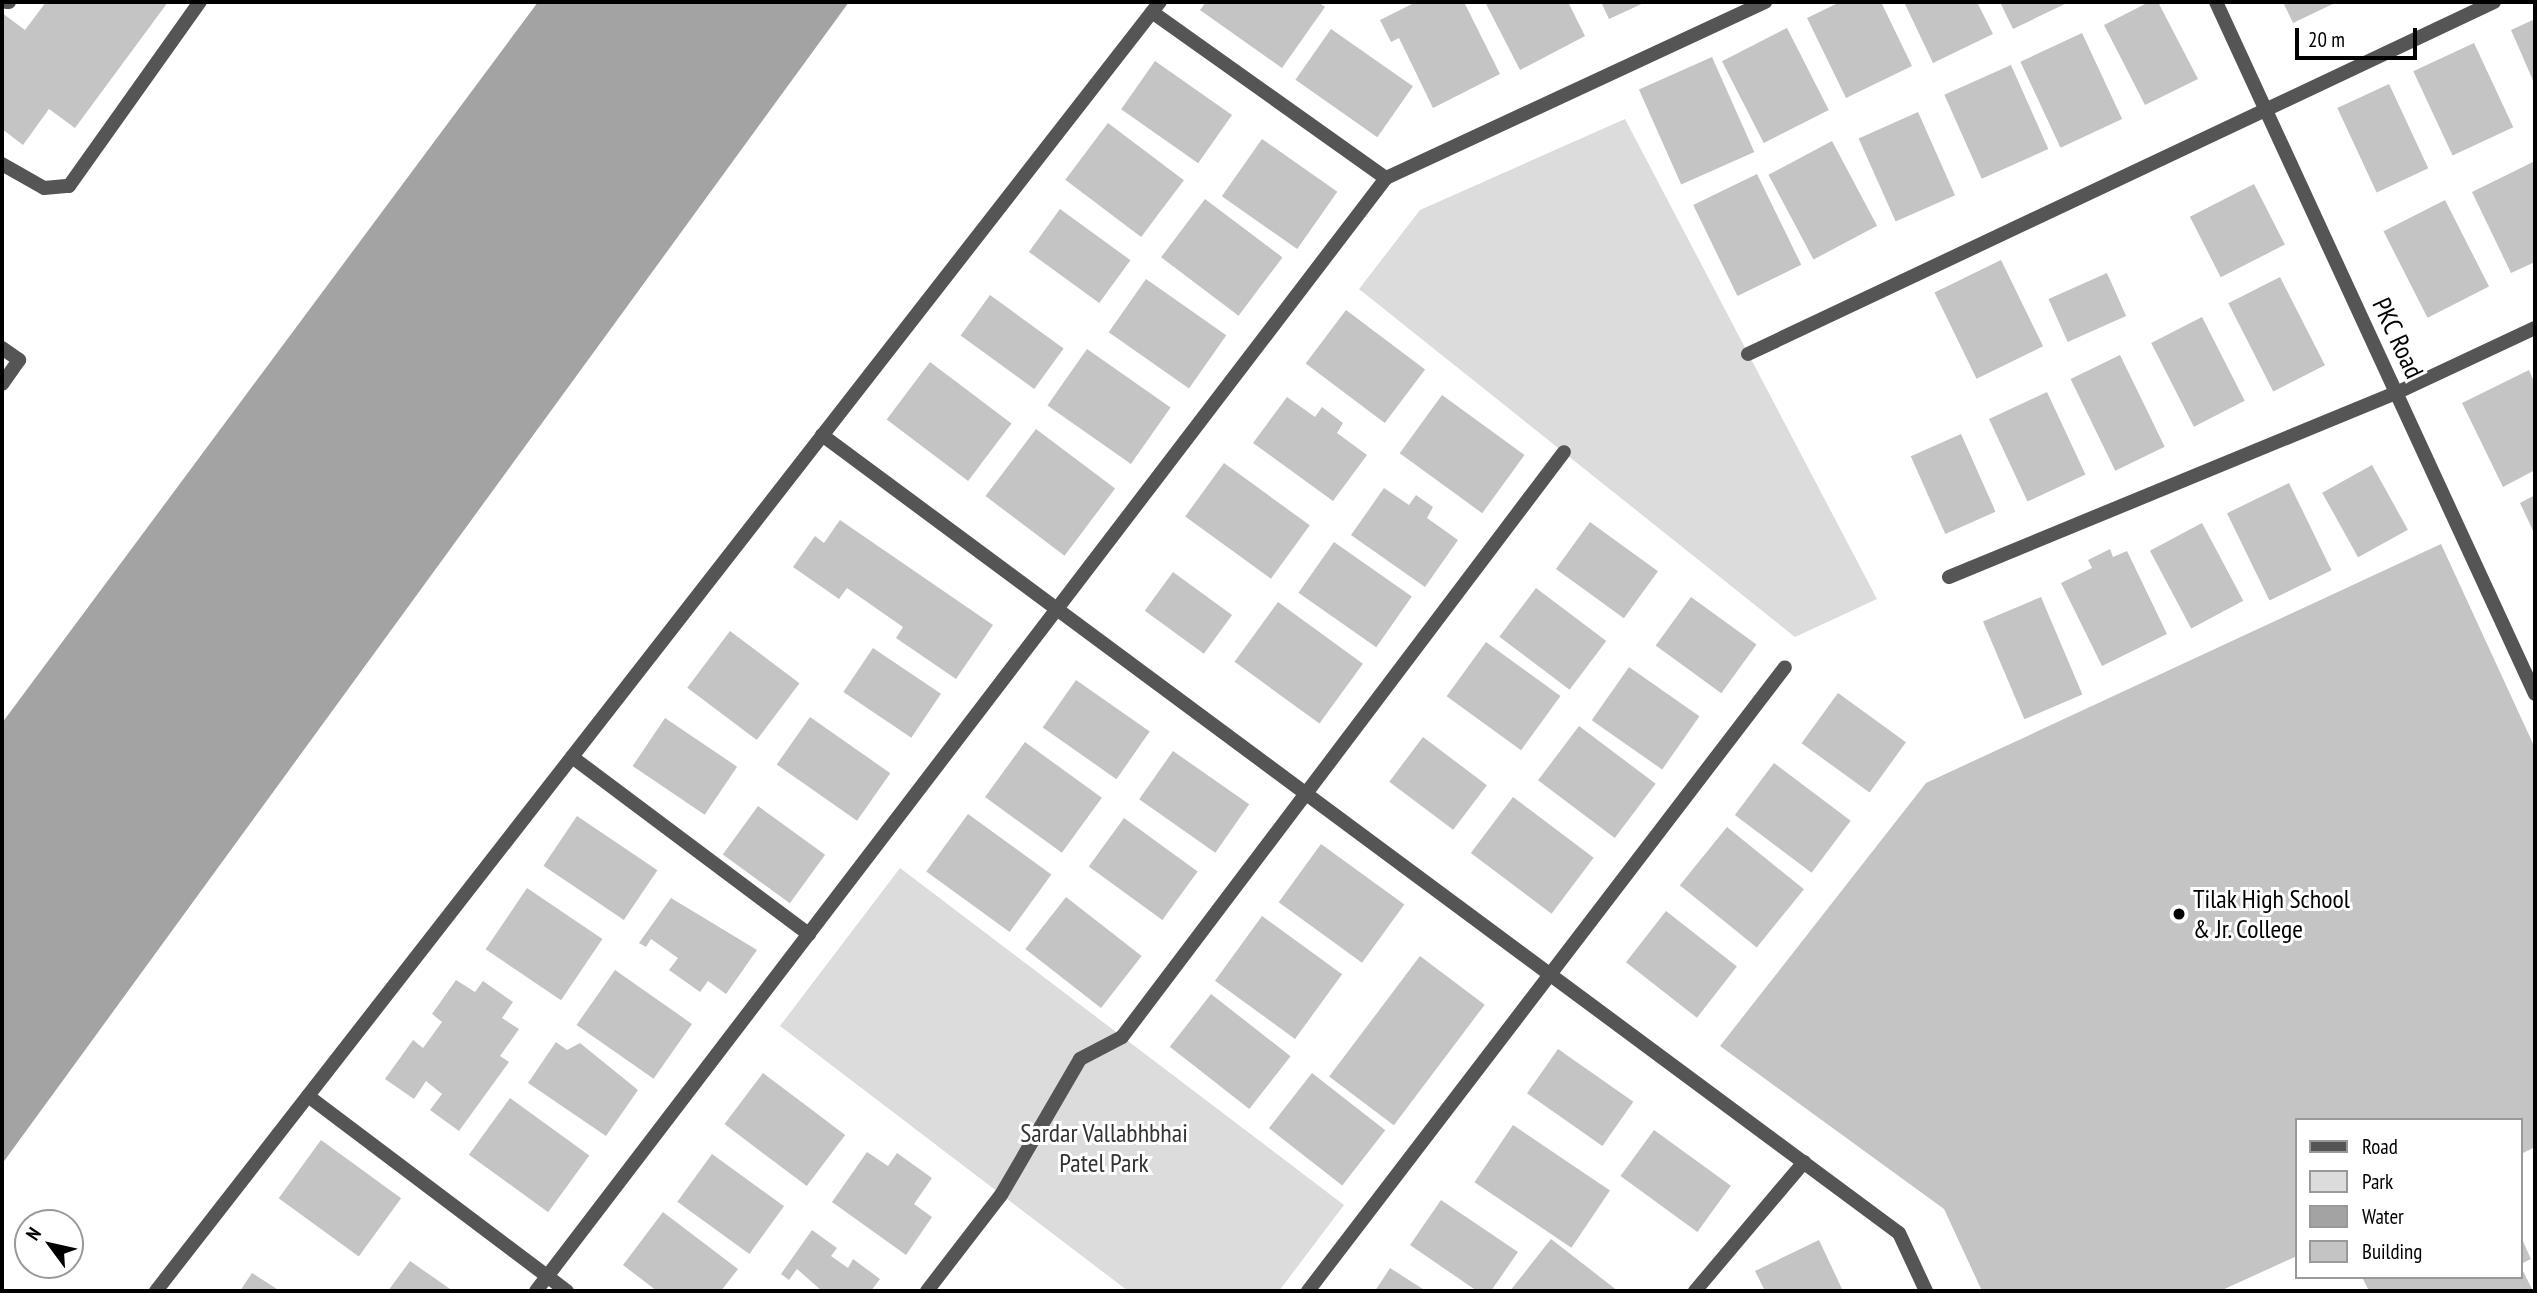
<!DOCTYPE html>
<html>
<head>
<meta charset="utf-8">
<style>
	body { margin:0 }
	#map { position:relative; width:2537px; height:1293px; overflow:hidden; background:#fff; font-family:"PT Sans Narrow",sans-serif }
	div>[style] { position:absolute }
	.green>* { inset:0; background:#dcdcdc }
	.water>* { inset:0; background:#a3a3a3 }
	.building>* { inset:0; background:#c4c4c4; transform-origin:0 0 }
	.lane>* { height:14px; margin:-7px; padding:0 7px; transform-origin:7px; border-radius:7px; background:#555 }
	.street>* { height:14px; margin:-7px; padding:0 7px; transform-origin:7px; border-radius:7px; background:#555 }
	.dots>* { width:19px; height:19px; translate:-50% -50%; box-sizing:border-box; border:4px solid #fff; border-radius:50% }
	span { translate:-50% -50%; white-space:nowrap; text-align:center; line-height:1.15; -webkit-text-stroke:6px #fff; paint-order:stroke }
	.street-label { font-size:26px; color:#000 }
	.poi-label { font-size:26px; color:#000 }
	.left { translate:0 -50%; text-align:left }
	.park-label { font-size:26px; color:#333 }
	.frame { position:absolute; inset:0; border:4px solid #000; pointer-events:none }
	.legend { position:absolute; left:2295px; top:1118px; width:228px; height:161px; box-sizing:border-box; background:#fff; border:2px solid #999; margin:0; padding:9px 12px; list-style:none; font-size:21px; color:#000 }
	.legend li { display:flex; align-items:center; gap:14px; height:35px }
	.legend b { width:35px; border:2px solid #999 }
	.north { position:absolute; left:14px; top:1209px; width:70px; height:70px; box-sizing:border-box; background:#fff; border:2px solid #999; border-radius:50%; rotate:303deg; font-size:19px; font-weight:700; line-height:28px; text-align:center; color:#000 }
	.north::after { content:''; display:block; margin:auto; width:24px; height:32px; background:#000; clip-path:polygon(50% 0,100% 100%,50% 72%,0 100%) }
	.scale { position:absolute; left:2295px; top:28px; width:122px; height:32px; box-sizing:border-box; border:4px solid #000; border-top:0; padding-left:9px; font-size:21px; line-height:24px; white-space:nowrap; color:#000; -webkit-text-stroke:5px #fff; paint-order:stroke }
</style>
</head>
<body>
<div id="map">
	<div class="green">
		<div style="clip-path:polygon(1625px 119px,1877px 599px,1795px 637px,1359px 289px,1420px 210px)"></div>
		<div style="clip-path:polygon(900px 868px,1344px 1205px,1279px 1291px,1128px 1291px,780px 1026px)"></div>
	</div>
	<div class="water">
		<div style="clip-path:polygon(538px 2px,849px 2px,2px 1164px,2px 723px)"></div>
	</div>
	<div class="building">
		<div style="clip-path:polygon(46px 2px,168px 2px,75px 128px,49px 109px,23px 145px,2px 129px,2px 13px,25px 30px)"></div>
		<div style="clip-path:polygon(1206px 2px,1318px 2px,1325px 7px,1282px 68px,1200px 10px)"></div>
		<div style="clip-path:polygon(1416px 2px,1464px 2px,1500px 74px,1433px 108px,1399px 38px,1391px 42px,1380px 20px)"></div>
		<div style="clip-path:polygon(1485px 2px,1568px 2px,1585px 36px,1520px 70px)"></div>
		<div style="clip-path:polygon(1601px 2px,1646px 2px,1609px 19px)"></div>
		<div style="clip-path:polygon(1840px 2px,1881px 2px,1912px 66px,1846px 98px,1807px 18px)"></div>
		<div style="clip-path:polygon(1904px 2px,1977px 2px,1993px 34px,1933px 63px)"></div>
		<div style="clip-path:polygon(2000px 2px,2069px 2px,2013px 29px)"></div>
		<div style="clip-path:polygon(2149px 2px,2158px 2px,2198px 79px,2145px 105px,2104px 25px)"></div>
		<div style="clip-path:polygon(2283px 2px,2337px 2px,2293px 23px)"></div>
		<div style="clip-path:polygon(2535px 19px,2535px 85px,2511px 30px)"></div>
		<div style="left:1787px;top:28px;width:92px;height:73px;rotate:63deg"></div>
		<div style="left:1331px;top:29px;width:100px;height:62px;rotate:35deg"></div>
		<div style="left:2082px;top:33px;width:95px;height:68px;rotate:65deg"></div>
		<div style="left:2474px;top:43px;width:93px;height:67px;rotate:65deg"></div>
		<div style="left:1712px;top:57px;width:104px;height:80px;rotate:66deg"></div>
		<div style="left:1155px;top:61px;width:94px;height:59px;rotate:35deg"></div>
		<div style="left:2011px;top:65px;width:92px;height:73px;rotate:66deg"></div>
		<div style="left:2389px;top:84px;width:93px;height:57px;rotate:65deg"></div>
		<div style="left:1918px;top:112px;width:91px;height:65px;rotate:66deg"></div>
		<div style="left:1108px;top:123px;width:95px;height:71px;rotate:37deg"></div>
		<div style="left:1262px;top:139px;width:92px;height:70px;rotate:35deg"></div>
		<div style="left:1832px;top:141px;width:96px;height:72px;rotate:62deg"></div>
		<div style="clip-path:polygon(2535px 161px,2535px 262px,2511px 273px,2472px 192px)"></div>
		<div style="left:1757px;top:174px;width:101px;height:71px;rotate:64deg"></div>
		<div style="left:2254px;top:184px;width:68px;height:72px;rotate:63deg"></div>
		<div style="left:1205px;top:199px;width:97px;height:73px;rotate:37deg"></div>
		<div style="left:2445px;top:200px;width:97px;height:69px;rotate:63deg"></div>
		<div style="left:1060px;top:209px;width:87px;height:53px;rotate:36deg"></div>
		<div style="left:2001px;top:260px;width:96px;height:74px;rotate:64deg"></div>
		<div style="left:2107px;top:273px;width:47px;height:64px;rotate:66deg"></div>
		<div style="left:2280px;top:277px;width:99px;height:58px;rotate:63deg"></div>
		<div style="left:1146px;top:279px;width:98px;height:65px;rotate:35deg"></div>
		<div style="left:990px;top:295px;width:91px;height:50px;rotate:36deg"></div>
		<div style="left:1346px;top:310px;width:99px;height:67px;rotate:37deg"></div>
		<div style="left:2202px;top:317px;width:94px;height:57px;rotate:63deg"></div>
		<div style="left:1087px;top:349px;width:102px;height:69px;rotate:35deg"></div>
		<div style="left:2120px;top:355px;width:102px;height:55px;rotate:64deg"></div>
		<div style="left:930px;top:362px;width:102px;height:72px;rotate:37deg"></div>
		<div style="clip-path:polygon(2529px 370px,2535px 384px,2535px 470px,2503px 487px,2462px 403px)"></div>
		<div style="left:2047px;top:392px;width:91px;height:64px;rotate:65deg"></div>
		<div style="left:1442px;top:395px;width:102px;height:72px;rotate:36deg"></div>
		<div style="clip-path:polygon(1287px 397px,1315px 417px,1322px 407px,1343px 423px,1337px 433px,1367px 455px,1333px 501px,1253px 443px)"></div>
		<div style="left:1036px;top:429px;width:99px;height:84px;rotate:37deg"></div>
		<div style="left:1961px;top:434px;width:85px;height:55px;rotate:66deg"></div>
		<div style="left:1224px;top:463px;width:106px;height:66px;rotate:36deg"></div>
		<div style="left:2372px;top:465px;width:74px;height:57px;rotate:61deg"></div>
		<div style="left:2289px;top:483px;width:97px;height:69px;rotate:64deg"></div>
		<div style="clip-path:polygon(1384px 488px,1409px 505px,1416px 495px,1433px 507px,1427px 518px,1458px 540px,1425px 587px,1351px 535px)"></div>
		<div style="clip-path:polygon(2535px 495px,2535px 535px,2520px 503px)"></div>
		<div style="clip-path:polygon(840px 520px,993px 625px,956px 679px,896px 638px,903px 627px,847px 588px,839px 599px,793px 567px,815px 536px,824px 543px)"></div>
		<div style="left:1590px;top:522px;width:84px;height:58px;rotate:36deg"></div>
		<div style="left:2202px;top:523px;width:88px;height:59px;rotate:62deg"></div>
		<div style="left:1334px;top:542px;width:95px;height:62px;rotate:35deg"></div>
		<div style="clip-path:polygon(2441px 544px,2535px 748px,2535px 1147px,2521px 1154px,2521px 1120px,2297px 1120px,2297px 1256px,2220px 1291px,1982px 1291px,1944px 1209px,1720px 1046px,1926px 783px)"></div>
		<div style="clip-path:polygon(2110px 549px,2113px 557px,2127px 551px,2167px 634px,2102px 666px,2061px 583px,2092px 568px,2088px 560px)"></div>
		<div style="left:1173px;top:572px;width:73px;height:48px;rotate:36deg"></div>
		<div style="left:1536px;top:588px;width:88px;height:61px;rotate:37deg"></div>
		<div style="left:1691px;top:597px;width:81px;height:60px;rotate:36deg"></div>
		<div style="left:2041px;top:597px;width:106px;height:63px;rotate:67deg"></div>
		<div style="left:1278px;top:602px;width:105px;height:74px;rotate:36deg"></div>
		<div style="left:730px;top:631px;width:87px;height:71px;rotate:37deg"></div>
		<div style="left:1486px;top:642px;width:92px;height:67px;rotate:36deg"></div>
		<div style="left:873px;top:648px;width:82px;height:53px;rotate:34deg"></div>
		<div style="left:1629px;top:667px;width:86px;height:65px;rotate:35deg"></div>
		<div style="left:1076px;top:680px;width:90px;height:58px;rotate:35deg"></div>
		<div style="left:1838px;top:693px;width:84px;height:62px;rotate:36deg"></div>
		<div style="left:810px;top:717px;width:98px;height:58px;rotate:35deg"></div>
		<div style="left:665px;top:718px;width:87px;height:58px;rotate:34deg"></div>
		<div style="left:1579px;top:726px;width:96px;height:68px;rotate:37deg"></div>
		<div style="left:1423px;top:737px;width:80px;height:56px;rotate:37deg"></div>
		<div style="left:1025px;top:742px;width:95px;height:68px;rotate:36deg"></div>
		<div style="left:1173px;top:751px;width:93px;height:59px;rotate:35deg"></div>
		<div style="left:1774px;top:763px;width:96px;height:65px;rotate:37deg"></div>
		<div style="left:1513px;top:797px;width:101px;height:70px;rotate:37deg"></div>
		<div style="left:758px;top:806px;width:83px;height:60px;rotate:36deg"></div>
		<div style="left:968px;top:814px;width:103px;height:71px;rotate:36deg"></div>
		<div style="left:577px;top:816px;width:97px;height:60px;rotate:34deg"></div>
		<div style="left:1124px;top:818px;width:91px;height:60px;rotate:36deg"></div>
		<div style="left:1727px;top:827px;width:99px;height:75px;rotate:39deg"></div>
		<div style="left:1321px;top:844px;width:103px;height:72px;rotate:36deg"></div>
		<div style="left:527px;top:888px;width:91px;height:74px;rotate:34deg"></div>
		<div style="left:1066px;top:897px;width:96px;height:66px;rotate:38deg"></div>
		<div style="clip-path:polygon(671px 898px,757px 950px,726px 994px,708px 981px,700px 992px,669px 970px,678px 958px,651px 939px,646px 947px,639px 943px)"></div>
		<div style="left:1666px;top:911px;width:90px;height:65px;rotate:38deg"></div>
		<div style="left:1262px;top:916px;width:99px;height:80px;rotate:36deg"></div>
		<div style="left:1420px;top:956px;width:81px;height:151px;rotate:37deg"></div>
		<div style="left:615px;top:970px;width:94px;height:67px;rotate:35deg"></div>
		<div style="clip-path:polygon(456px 980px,475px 992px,483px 981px,513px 1002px,502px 1018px,519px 1029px,500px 1056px,509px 1062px,459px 1131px,430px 1110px,442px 1094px,426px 1081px,414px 1099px,385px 1079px,413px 1040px,423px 1048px,442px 1022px,432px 1014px)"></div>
		<div style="left:1211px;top:994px;width:101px;height:67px;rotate:38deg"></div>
		<div style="clip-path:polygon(556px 1042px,567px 1050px,580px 1043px,638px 1090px,606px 1136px,528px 1083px)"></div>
		<div style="left:1558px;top:1049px;width:92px;height:54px;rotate:35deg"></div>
		<div style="left:763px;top:1073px;width:103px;height:64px;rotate:37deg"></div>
		<div style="left:1312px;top:1073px;width:93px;height:70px;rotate:38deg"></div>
		<div style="left:510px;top:1098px;width:98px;height:70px;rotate:36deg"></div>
		<div style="left:1513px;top:1125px;width:117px;height:69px;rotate:34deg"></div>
		<div style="left:1654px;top:1130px;width:95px;height:57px;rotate:36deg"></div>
		<div style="left:321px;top:1140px;width:99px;height:72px;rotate:36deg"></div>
		<div style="clip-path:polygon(867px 1152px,888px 1166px,897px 1153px,932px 1178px,914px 1204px,932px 1217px,906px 1255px,832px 1202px)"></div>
		<div style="left:712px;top:1154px;width:89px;height:59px;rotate:36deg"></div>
		<div style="clip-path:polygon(1441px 1200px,1518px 1252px,1491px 1291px,1477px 1291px,1410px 1245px)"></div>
		<div style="clip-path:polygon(663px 1212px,738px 1269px,721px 1291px,657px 1291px,623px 1265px)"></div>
		<div style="clip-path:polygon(812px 1230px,837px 1248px,831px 1256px,848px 1268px,853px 1259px,880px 1279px,871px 1291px,822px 1291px,797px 1269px,789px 1280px,781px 1274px)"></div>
		<div style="clip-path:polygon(2521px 1237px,2531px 1259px,2521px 1264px)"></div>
		<div style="clip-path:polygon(1551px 1239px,1618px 1291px,1510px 1291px)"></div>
		<div style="clip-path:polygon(1819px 1240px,1843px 1291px,1765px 1291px,1755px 1271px)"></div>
		<div style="clip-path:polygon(410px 1261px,453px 1291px,388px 1291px)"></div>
		<div style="clip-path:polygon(2521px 1267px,2533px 1291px,2369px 1291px,2362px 1277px,2521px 1277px)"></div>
		<div style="clip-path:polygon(1390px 1268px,1426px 1291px,1375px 1291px)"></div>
		<div style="clip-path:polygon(252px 1273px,280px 1291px,240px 1291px)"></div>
	</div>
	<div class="lane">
		<div style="left:2px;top:348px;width:21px;rotate:35deg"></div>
		<div style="left:19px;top:360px;width:29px;rotate:125deg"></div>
	</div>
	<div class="street">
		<div style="left:6px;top:2px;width:3px"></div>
		<div style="left:2216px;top:2px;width:762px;rotate:65.25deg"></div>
		<div style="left:1152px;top:12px;width:287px;rotate:35.4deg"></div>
		<div style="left:2px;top:164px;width:48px;rotate:29.7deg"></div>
		<div style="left:44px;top:188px;width:25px;rotate:-5deg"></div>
		<div style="left:69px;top:186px;width:226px;rotate:-54.6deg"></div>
		<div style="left:1748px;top:354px;width:825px;rotate:-25.26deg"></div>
		<div style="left:822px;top:435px;width:1340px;rotate:36.54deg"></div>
		<div style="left:1899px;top:1233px;width:64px;rotate:65deg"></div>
		<div style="left:1949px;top:577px;width:483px;rotate:-22.4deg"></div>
		<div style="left:2396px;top:393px;width:153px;rotate:-25.1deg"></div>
		<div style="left:572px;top:757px;width:296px;rotate:36.8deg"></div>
		<div style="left:308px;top:1096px;width:324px;rotate:37deg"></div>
		<div style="left:156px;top:1291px;width:1634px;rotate:-52.09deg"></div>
		<div style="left:536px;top:1291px;width:1400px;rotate:-52.63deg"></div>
		<div style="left:1386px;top:178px;width:418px;rotate:-24.9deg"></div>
		<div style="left:927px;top:1291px;width:121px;rotate:-52.4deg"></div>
		<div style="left:1001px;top:1195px;width:157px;rotate:-59.8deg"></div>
		<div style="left:1080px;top:1059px;width:47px;rotate:-27.6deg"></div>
		<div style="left:1122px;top:1037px;width:733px;rotate:-52.93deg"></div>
		<div style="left:1308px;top:1291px;width:785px;rotate:-52.6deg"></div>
		<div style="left:1695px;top:1291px;width:169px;rotate:-49.8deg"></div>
	</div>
	<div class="dots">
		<div style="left:2179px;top:914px;background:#000"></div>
	</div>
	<div class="street-label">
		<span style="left:2398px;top:338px;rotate:65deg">PKC Road</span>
	</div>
	<div class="poi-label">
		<span class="left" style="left:2193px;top:914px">Tilak High School<br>&amp; Jr. College</span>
	</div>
	<div class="park-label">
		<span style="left:1104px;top:1148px">Sardar Vallabhbhai<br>Patel Park</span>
	</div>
	<div class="frame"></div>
	<ul class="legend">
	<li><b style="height:9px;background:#555"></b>Road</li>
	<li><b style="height:19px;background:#dcdcdc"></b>Park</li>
	<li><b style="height:19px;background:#a3a3a3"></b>Water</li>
	<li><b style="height:19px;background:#c4c4c4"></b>Building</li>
	</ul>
	<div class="north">N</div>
	<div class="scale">20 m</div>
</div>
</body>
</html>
